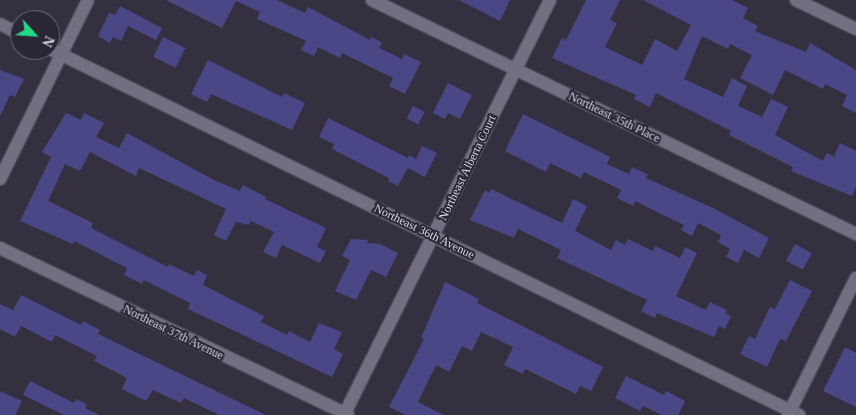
<!DOCTYPE html>
<html>
<head>
<meta charset="utf-8">
<style>
	body { margin:0 }
	#map { position:relative; width:856px; height:415px; overflow:hidden; background:#353040; font-family:Georgia,serif }
	div>[style] { position:absolute }
	.building>* { inset:0; background:#494785; transform-origin:0 0 }
	.roads { filter:drop-shadow(1px 0 #524d5b) drop-shadow(-1px 0 #524d5b) drop-shadow(0 1px #524d5b) drop-shadow(0 -1px #524d5b) }
	.street>* { height:12px; margin:-6px; padding:0 6px; transform-origin:6px; border-radius:6px; background:#746e81 }
	span { translate:-50% -50%; white-space:nowrap; text-align:center; line-height:1.15; -webkit-text-stroke:4px #2b2636; paint-order:stroke }
	.street-label { font-size:12px; color:#d9d6e1 }
	.north { position:absolute; left:10px; top:10px; width:50px; height:50px; box-sizing:border-box; background:#2b2636; border:1px solid #716c7a; border-radius:50%; rotate:116deg; font-size:14px; font-weight:700; line-height:20px; text-align:center; color:#d9d6e1 }
	.north::after { content:''; display:block; margin:auto; width:18px; height:22px; background:#22d887; clip-path:polygon(50% 0,100% 100%,50% 72%,0 100%) }
</style>
</head>
<body>
<div id="map">
	<div class="building">
		<div style="clip-path:polygon(166px 0,277px 0,305px 13px,308px 7px,370px 40px,371px 37px,382px 42px,379px 48px,402px 59px,404px 54px,421px 62px,405px 94px,389px 86px,393px 78px,342px 53px,340px 58px,318px 47px,314px 56px,301px 50px,306px 41px,257px 19px,260px 12px,236px 1px,222px 28px)"></div>
		<div style="clip-path:polygon(459px 0,510px 0,500px 21px)"></div>
		<div style="clip-path:polygon(586px 0,620px 0,610px 20px,617px 23px,605px 47px,642px 65px,655px 39px,677px 51px,691px 25px,643px 0,732px 0,748px 8px,743px 18px,758px 26px,755px 31px,806px 52px,810px 43px,856px 70px,856px 113px,842px 106px,847px 95px,825px 84px,823px 89px,785px 70px,773px 95px,740px 78px,752px 55px,730px 44px,728px 49px,702px 36px,684px 79px,723px 97px,732px 78px,747px 86px,738px 106px,762px 117px,771px 99px,788px 107px,775px 135px,823px 161px,827px 153px,834px 157px,840px 143px,856px 151px,856px 187px,852px 196px,791px 171px,793px 167px,729px 135px,731px 131px,656px 93px,650px 107px,634px 99px,636px 95px,552px 58px,562px 38px,566px 40px)"></div>
		<div style="clip-path:polygon(120px 6px,162px 28px,156px 40px,128px 26px,121px 41px,113px 37px,110px 43px,98px 36px,109px 13px,115px 15px)"></div>
		<div style="left:163px;top:37px;width:25px;height:22px;rotate:26deg"></div>
		<div style="clip-path:polygon(208px 60px,282px 97px,284px 93px,305px 103px,292px 130px,211px 94px,207px 102px,191px 94px)"></div>
		<div style="clip-path:polygon(0 70px,24px 79px,15px 97px,10px 95px,0 116px)"></div>
		<div style="clip-path:polygon(448px 83px,472px 95px,460px 119px,448px 113px,445px 119px,433px 113px)"></div>
		<div style="left:413px;top:106px;width:13px;height:14px;rotate:27deg"></div>
		<div style="clip-path:polygon(66px 113px,81px 120px,84px 113px,104px 123px,96px 137px,119px 148px,127px 133px,214px 180px,240px 191px,243px 185px,266px 197px,265px 199px,326px 228px,317px 247px,326px 251px,320px 263px,282px 245px,276px 258px,263px 252px,274px 232px,251px 221px,249px 225px,236px 222px,226px 241px,214px 235px,226px 209px,139px 168px,136px 176px,90px 152px,80px 171px,65px 164px,48px 201px,93px 223px,91px 228px,168px 267px,169px 264px,194px 276px,197px 270px,207px 275px,203px 285px,264px 316px,261px 322px,287px 335px,289px 331px,310px 342px,319px 323px,342px 332px,334px 349px,343px 354px,332px 377px,188px 309px,190px 303px,144px 280px,142px 284px,124px 275px,127px 268px,74px 241px,73px 244px,20px 221px,51px 157px,42px 152px)"></div>
		<div style="clip-path:polygon(523px 114px,610px 157px,607px 164px,629px 174px,632px 167px,648px 174px,646px 178px,713px 208px,769px 238px,759px 258px,744px 250px,738px 263px,726px 257px,730px 249px,718px 242px,721px 235px,698px 223px,692px 236px,681px 230px,684px 225px,659px 213px,635px 201px,633px 206px,617px 198px,621px 190px,584px 172px,581px 178px,550px 163px,546px 172px,505px 151px)"></div>
		<div style="clip-path:polygon(328px 118px,408px 158px,409px 155px,416px 159px,422px 146px,437px 153px,425px 177px,408px 168px,398px 186px,388px 181px,389px 178px,332px 149px,334px 144px,319px 137px)"></div>
		<div style="clip-path:polygon(491px 189px,562px 223px,573px 199px,587px 206px,575px 231px,611px 250px,616px 240px,625px 245px,628px 239px,653px 251px,655px 246px,680px 258px,685px 247px,697px 253px,676px 296px,706px 310px,710px 302px,727px 310px,725px 313px,731px 316px,725px 329px,719px 326px,714px 337px,657px 313px,655px 318px,641px 311px,647px 300px,557px 258px,561px 250px,518px 229px,514px 238px,470px 220px,485px 190px,489px 193px)"></div>
		<div style="clip-path:polygon(351px 239px,368px 240px,367px 243px,380px 244px,398px 253px,386px 277px,371px 270px,356px 300px,335px 291px,350px 260px,342px 256px)"></div>
		<div style="left:795px;top:244px;width:19px;height:19px;rotate:28deg"></div>
		<div style="clip-path:polygon(790px 280px,812px 291px,786px 341px,780px 339px,767px 367px,740px 354px,749px 336px,755px 339px,770px 307px,775px 309px)"></div>
		<div style="clip-path:polygon(445px 282px,479px 299px,477px 303px,603px 367px,591px 391px,580px 386px,576px 394px,525px 369px,523px 374px,504px 365px,513px 347px,481px 332px,472px 351px,462px 346px,449px 372px,436px 365px,418px 402px,444px 415px,406px 415px,389px 407px,424px 339px,421px 338px)"></div>
		<div style="clip-path:polygon(21px 295px,81px 325px,83px 321px,100px 330px,98px 334px,266px 415px,219px 415px,184px 398px,181px 403px,153px 390px,146px 401px,122px 389px,127px 378px,94px 361px,97px 356px,55px 335px,52px 342px,21px 326px,15px 337px,0 329px,0 304px,13px 310px)"></div>
		<div style="clip-path:polygon(845px 347px,856px 353px,856px 407px,823px 391px)"></div>
		<div style="clip-path:polygon(626px 376px,664px 395px,666px 391px,685px 401px,678px 415px,662px 415px,643px 406px,640px 411px,615px 398px)"></div>
		<div style="clip-path:polygon(30px 381px,74px 403px,76px 399px,87px 404px,85px 408px,99px 415px,64px 415px,23px 395px)"></div>
		<div style="clip-path:polygon(0 391px,22px 401px,15px 415px,0 415px)"></div>
	</div>
	<div class="roads">
		<div class="street">
			<div style="left:372px;top:0;width:538px;rotate:25.8deg"></div>
			<div style="left:796px;top:0;width:67px;rotate:25.8deg"></div>
			<div style="left:0;top:24px;width:22px;rotate:27deg"></div>
			<div style="left:50px;top:49px;width:834px;rotate:26.04deg"></div>
			<div style="left:0;top:179px;width:199px;rotate:-63.8deg"></div>
			<div style="left:0;top:248px;width:386px;rotate:25.6deg"></div>
			<div style="left:344px;top:415px;width:463px;rotate:-63.6deg"></div>
			<div style="left:788px;top:415px;width:153px;rotate:-63.6deg"></div>
		</div>
	</div>
	<div class="street-label">
		<span style="left:614px;top:118px;rotate:26deg">Northeast 35th Place</span>
		<span style="left:468px;top:168px;rotate:-64deg">Northeast Alberta Court</span>
		<span style="left:424px;top:232px;rotate:26deg">Northeast 36th Avenue</span>
		<span style="left:173px;top:333px;rotate:26deg">Northeast 37th Avenue</span>
	</div>
	<div class="north">N</div>
</div>
</body>
</html>
